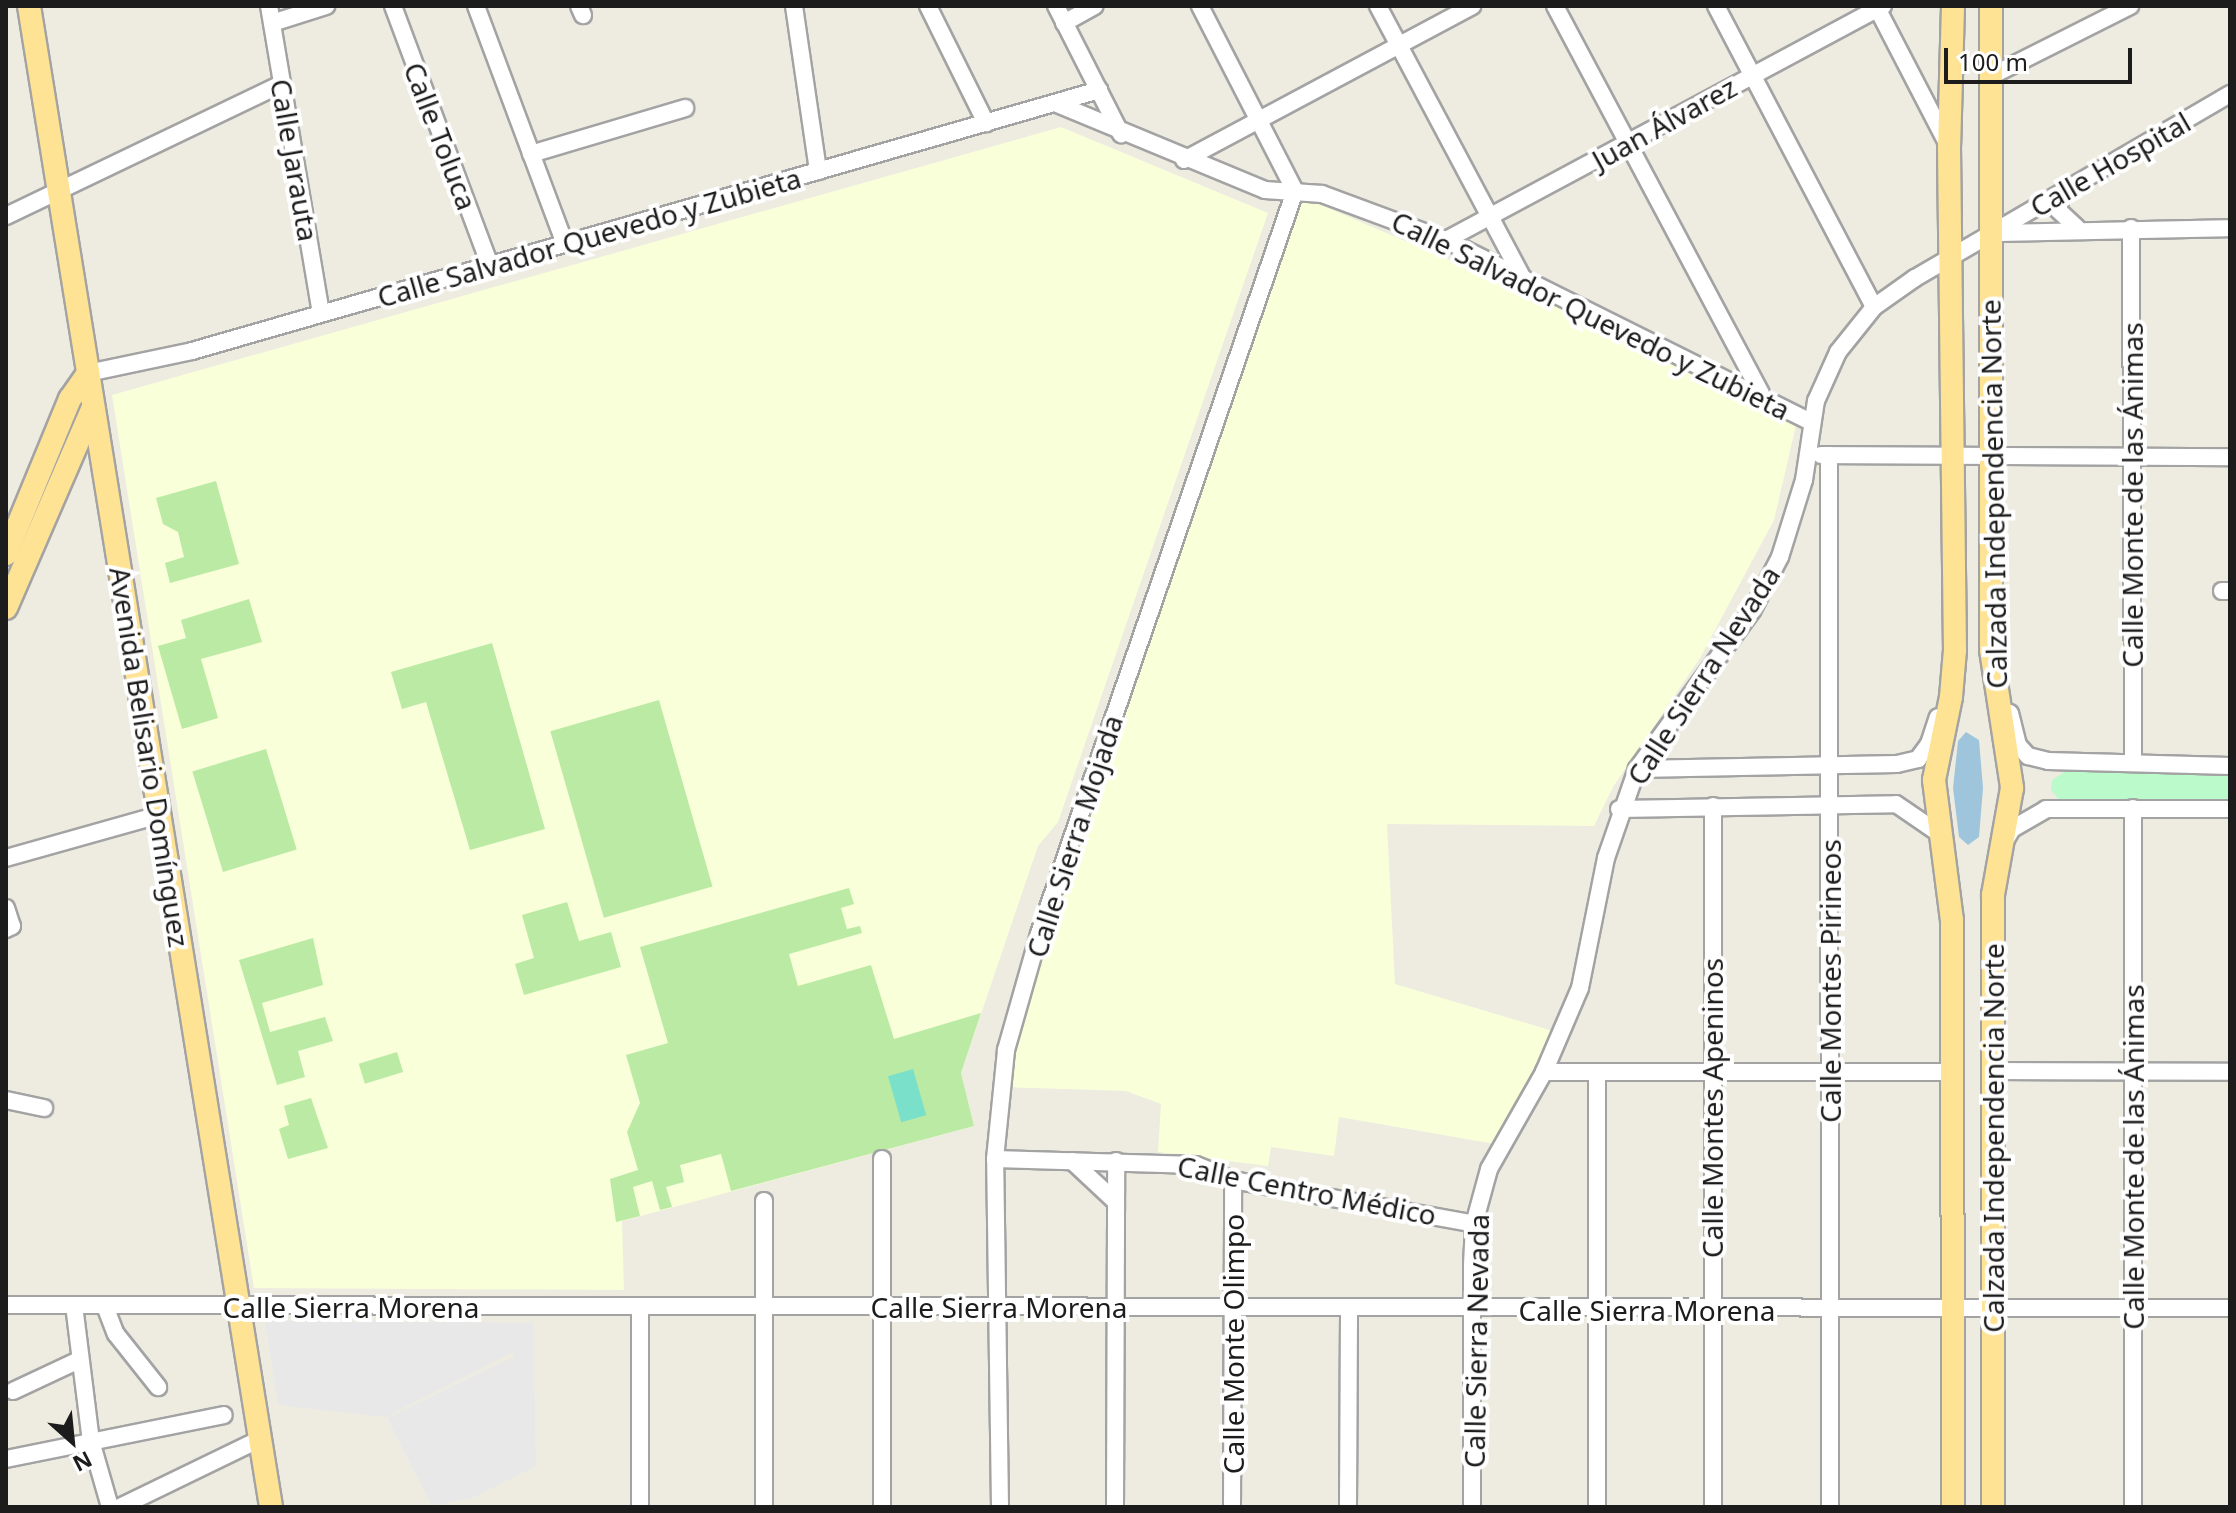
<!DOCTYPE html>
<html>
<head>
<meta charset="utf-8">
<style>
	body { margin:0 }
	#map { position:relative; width:2236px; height:1513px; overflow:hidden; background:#eeece1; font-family:"Noto Sans",sans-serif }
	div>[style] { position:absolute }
	.education>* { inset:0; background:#f9ffd9 }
	.grass>* { inset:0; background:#bbeaa4; transform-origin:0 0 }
	.park>* { inset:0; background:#bbfbcb }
	.pitch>* { inset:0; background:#7be0ca; transform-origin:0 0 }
	.parking>* { inset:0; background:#e8e8e8 }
	.water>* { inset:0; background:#9fc5dd }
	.roads { filter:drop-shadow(2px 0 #a3a3a3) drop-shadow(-2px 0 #a3a3a3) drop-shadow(0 2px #a3a3a3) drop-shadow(0 -2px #a3a3a3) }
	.minor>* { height:16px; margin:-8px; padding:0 8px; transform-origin:8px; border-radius:8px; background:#fff }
	.major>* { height:22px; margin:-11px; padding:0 11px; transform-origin:11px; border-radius:11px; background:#ffe395 }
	span { translate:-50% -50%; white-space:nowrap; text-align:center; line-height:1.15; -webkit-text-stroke:8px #fff; paint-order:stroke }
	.street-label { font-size:28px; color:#1c1c1c }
	.frame { position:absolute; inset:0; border:8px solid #1c1c1c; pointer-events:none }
	.north { position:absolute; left:32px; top:1401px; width:80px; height:80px; -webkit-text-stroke:6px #fff; paint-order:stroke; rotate:153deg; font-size:22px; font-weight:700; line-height:32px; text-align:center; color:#1c1c1c }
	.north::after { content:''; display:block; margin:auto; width:28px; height:36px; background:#1c1c1c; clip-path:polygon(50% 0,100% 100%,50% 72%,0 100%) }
	.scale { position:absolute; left:1944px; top:48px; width:188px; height:36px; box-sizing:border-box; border:4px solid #1c1c1c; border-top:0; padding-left:10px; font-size:24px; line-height:28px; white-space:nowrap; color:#1c1c1c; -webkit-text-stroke:6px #fff; paint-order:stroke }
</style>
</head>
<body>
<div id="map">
	<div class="education">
		<div style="clip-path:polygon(1061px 127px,1268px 213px,1058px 822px,1038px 846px,961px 1073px,974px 1126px,622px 1221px,624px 1290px,254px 1288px,112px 395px)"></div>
		<div style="clip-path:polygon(1298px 195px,1584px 318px,1797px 421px,1774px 520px,1700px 658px,1613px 787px,1594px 826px,1387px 824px,1395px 984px,1553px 1031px,1495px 1144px,1339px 1117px,1334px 1156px,1271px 1147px,1268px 1166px,1158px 1152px,1161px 1104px,1126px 1091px,1000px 1087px,1000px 1055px,1192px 517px)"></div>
	</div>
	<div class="grass">
		<div style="clip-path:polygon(216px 481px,239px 564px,170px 583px,165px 563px,184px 557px,178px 532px,163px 524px,156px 498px)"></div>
		<div style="clip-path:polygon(249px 599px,262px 642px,201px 659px,218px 718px,182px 729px,158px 646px,186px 638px,181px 620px)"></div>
		<div style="clip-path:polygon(492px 643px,545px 829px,470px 850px,426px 702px,402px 709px,391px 672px)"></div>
		<div style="left:659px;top:700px;width:194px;height:113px;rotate:74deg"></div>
		<div style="left:266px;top:749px;width:105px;height:77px;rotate:73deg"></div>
		<div style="clip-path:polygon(849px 888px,854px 904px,841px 908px,847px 929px,860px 926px,862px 933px,789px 954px,798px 986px,871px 965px,894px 1039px,981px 1013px,961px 1073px,974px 1126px,731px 1191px,721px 1154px,680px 1165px,684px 1182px,666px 1187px,672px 1207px,660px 1210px,652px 1181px,633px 1187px,640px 1216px,616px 1222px,610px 1179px,638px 1170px,627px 1132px,640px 1103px,626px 1055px,668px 1043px,640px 947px)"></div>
		<div style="clip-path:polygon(567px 902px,579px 941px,611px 932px,621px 967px,524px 995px,515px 964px,534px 958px,522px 915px)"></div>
		<div style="clip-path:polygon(313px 938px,323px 985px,262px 1003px,270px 1032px,325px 1017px,333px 1041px,298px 1051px,305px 1077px,277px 1085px,239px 960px)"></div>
		<div style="left:397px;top:1052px;width:21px;height:40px;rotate:73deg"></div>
		<div style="clip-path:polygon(311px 1098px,328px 1148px,288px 1159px,279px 1129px,289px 1125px,284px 1106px)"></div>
	</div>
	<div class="park">
		<div style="clip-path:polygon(2069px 769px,2230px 771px,2230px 805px,2060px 801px,2051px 790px,2052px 780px)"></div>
	</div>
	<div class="pitch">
		<div style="left:913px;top:1069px;width:48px;height:26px;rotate:74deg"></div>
	</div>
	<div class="parking">
		<div style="clip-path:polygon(265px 1321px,533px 1323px,536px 1466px,472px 1498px,432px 1506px,387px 1418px,513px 1357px,513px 1352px,386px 1417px,278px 1405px)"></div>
	</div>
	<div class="water">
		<div style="clip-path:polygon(1966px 732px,1979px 740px,1983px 788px,1979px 837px,1968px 845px,1959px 837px,1953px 788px,1958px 741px)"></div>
	</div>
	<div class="roads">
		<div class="minor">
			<div style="left:269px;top:6px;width:312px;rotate:80.4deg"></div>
			<div style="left:393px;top:6px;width:278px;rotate:69.5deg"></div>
			<div style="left:476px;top:6px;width:254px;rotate:69.5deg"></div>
			<div style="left:579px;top:6px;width:10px;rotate:66deg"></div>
			<div style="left:794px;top:6px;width:167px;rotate:81.7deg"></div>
			<div style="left:928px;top:6px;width:131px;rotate:63.6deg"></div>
			<div style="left:1056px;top:6px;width:144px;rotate:63.1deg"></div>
			<div style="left:1378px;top:6px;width:307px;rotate:62deg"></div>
			<div style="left:1555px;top:6px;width:439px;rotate:62deg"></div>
			<div style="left:1716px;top:6px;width:340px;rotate:62.3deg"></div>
			<div style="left:1876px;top:6px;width:159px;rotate:62.6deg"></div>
			<div style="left:272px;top:23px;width:57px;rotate:-17.5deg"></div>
			<div style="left:1064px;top:23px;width:35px;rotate:-29deg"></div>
			<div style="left:1989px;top:77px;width:158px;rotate:-26.7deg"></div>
			<div style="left:1055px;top:103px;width:227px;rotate:22.5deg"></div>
			<div style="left:1265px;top:190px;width:57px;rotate:4deg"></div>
			<div style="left:1322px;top:194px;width:132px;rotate:20.4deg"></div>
			<div style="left:1446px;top:240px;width:408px;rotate:26.5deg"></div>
			<div style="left:531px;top:154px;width:161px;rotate:-16.6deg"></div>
			<div style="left:1184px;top:160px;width:327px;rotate:-28.1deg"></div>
			<div style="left:2062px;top:193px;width:17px;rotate:103deg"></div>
			<div style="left:2058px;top:210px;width:26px;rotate:43deg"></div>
			<div style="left:6px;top:216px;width:306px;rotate:-25.6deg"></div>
			<div style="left:2131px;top:228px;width:535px;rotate:89.79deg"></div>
			<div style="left:1995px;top:233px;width:235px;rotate:-1.2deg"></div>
			<div style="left:1446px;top:240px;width:496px;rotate:-28.2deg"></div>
			<div style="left:88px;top:373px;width:106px;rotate:-11.9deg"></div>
			<div style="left:192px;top:351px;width:944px;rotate:-16.05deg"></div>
			<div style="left:1821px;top:455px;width:409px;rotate:0.3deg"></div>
			<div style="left:1829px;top:455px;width:1052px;rotate:89.95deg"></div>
			<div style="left:2222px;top:591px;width:8px"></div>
			<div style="left:2010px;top:713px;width:33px;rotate:76deg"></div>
			<div style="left:2018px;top:745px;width:15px;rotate:48deg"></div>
			<div style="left:2028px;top:756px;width:21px;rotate:14deg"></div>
			<div style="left:2048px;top:761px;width:182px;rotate:1.6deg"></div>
			<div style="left:1637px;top:769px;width:260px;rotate:-1.1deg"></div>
			<div style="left:1897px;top:764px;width:22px;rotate:-13deg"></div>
			<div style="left:1918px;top:759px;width:19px;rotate:-54deg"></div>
			<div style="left:1929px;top:744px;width:28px;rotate:-72deg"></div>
			<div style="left:1713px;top:806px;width:701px;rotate:90deg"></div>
			<div style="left:1619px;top:809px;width:277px;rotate:-1deg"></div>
			<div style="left:1896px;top:804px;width:53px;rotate:34.3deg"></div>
			<div style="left:2005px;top:841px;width:14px;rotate:-60deg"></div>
			<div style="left:2012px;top:829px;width:39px;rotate:-30deg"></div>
			<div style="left:2046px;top:809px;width:184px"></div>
			<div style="left:6px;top:858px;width:159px;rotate:-15.7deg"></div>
			<div style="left:6px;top:908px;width:19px;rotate:72deg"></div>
			<div style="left:12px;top:926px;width:7px;rotate:153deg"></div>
			<div style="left:1994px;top:1071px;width:236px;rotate:0.2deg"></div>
			<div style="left:1544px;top:1072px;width:409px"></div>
			<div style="left:6px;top:1100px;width:39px;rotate:12deg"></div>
			<div style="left:995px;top:1159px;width:201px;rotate:1.7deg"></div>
			<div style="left:1196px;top:1165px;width:40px;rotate:22deg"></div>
			<div style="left:1233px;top:1180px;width:245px;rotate:10.3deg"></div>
			<div style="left:1072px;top:1161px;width:60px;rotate:43deg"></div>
			<div style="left:6px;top:1305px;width:2224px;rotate:0.08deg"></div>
			<div style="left:74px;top:1305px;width:137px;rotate:82.9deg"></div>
			<div style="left:91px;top:1441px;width:69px;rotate:73.9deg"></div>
			<div style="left:105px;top:1306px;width:30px;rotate:69deg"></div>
			<div style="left:116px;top:1334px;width:68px;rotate:51.6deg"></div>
			<div style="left:640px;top:1306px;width:201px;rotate:90deg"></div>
			<div style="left:13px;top:1391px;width:73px;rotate:-25.2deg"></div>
			<div style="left:6px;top:1459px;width:222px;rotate:-11.4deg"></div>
			<div style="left:120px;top:1507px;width:156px;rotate:-25.9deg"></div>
			<div style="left:764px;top:1507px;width:306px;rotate:-90deg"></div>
			<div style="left:882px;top:1507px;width:348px;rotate:-90deg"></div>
			<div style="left:1000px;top:1507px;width:348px;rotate:-90.8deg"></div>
			<div style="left:995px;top:1159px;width:110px;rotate:-84.2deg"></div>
			<div style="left:1006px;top:1050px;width:121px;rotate:-74.1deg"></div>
			<div style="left:1039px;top:934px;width:786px;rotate:-70.99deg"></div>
			<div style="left:1295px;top:191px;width:208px;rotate:-117.2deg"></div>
			<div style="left:1115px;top:1507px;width:346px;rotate:-89.8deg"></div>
			<div style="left:1232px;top:1507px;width:327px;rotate:-89.8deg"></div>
			<div style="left:1348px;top:1507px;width:200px;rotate:-89.7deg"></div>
			<div style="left:1472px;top:1507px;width:242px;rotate:-90deg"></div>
			<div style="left:1472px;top:1265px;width:41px;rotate:-87.2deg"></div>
			<div style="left:1474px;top:1224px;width:57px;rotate:-74.7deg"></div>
			<div style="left:1489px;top:1169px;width:112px;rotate:-60.4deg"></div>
			<div style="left:1544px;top:1072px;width:91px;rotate:-66.8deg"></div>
			<div style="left:1580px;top:988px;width:133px;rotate:-78.7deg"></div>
			<div style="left:1606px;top:858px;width:94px;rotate:-70.8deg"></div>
			<div style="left:1637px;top:769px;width:195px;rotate:-54deg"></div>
			<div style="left:1752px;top:611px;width:61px;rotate:-62.6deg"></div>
			<div style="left:1780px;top:557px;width:81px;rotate:-72.7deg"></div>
			<div style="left:1804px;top:480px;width:80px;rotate:-81.4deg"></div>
			<div style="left:1816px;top:401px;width:54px;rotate:-65.8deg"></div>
			<div style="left:1838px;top:352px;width:58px;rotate:-51.3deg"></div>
			<div style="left:1874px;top:307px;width:50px;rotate:-35.3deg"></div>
			<div style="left:1915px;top:278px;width:365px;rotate:-30.3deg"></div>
			<div style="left:1597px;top:1507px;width:435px;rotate:-90deg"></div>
			<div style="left:2133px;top:1507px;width:699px;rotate:-90deg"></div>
		</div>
		<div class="major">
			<div style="left:29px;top:6px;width:1520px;rotate:80.84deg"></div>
			<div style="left:1953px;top:6px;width:141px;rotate:91.6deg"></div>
			<div style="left:1949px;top:147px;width:503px;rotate:89.32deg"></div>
			<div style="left:1955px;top:650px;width:47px;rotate:94.9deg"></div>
			<div style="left:1951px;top:697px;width:85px;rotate:101.6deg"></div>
			<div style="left:1934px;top:780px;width:141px;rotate:82.7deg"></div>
			<div style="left:1952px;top:920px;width:587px;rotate:89.9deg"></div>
			<div style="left:1991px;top:6px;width:644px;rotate:90deg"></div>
			<div style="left:1991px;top:650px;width:140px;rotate:81.3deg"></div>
			<div style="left:2012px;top:788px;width:109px;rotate:100.1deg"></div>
			<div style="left:1993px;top:895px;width:612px;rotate:90deg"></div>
			<div style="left:6px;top:554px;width:168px;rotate:-67.6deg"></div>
			<div style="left:70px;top:399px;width:32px;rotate:-55deg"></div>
			<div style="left:6px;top:608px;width:219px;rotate:-66.6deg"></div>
		</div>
	</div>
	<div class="street-label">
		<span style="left:1664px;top:123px;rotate:-29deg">Juan Álvarez</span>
		<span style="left:441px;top:136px;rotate:69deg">Calle Toluca</span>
		<span style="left:295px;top:160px;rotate:80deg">Calle Jarauta</span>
		<span style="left:2110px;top:164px;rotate:-30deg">Calle Hospital</span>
		<span style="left:589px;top:237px;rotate:-16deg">Calle Salvador Quevedo y Zubieta</span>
		<span style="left:1591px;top:315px;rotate:26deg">Calle Salvador Quevedo y Zubieta</span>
		<span style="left:1993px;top:494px;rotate:-91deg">Calzada Independencia Norte</span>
		<span style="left:2132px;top:495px;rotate:-90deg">Calle Monte de las Ánimas</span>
		<span style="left:1703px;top:675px;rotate:-57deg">Calle Sierra Nevada</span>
		<span style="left:150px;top:757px;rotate:81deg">Avenida Belisario Domínguez</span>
		<span style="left:1074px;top:836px;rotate:-72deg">Calle Sierra Mojada</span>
		<span style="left:1830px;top:981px;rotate:-90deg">Calle Montes Pirineos</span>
		<span style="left:1712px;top:1108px;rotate:-90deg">Calle Montes Apeninos</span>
		<span style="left:1993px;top:1138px;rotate:-90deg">Calzada Independencia Norte</span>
		<span style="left:2133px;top:1157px;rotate:-90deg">Calle Monte de las Ánimas</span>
		<span style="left:1307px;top:1190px;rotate:11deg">Calle Centro Médico</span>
		<span style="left:351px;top:1307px">Calle Sierra Morena</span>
		<span style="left:999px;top:1307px">Calle Sierra Morena</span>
		<span style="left:1647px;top:1310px">Calle Sierra Morena</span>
		<span style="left:1476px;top:1341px;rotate:-89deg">Calle Sierra Nevada</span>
		<span style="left:1233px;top:1344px;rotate:-90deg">Calle Monte Olimpo</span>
	</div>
	<div class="frame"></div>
	<div class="north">N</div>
	<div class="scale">100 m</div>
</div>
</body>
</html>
